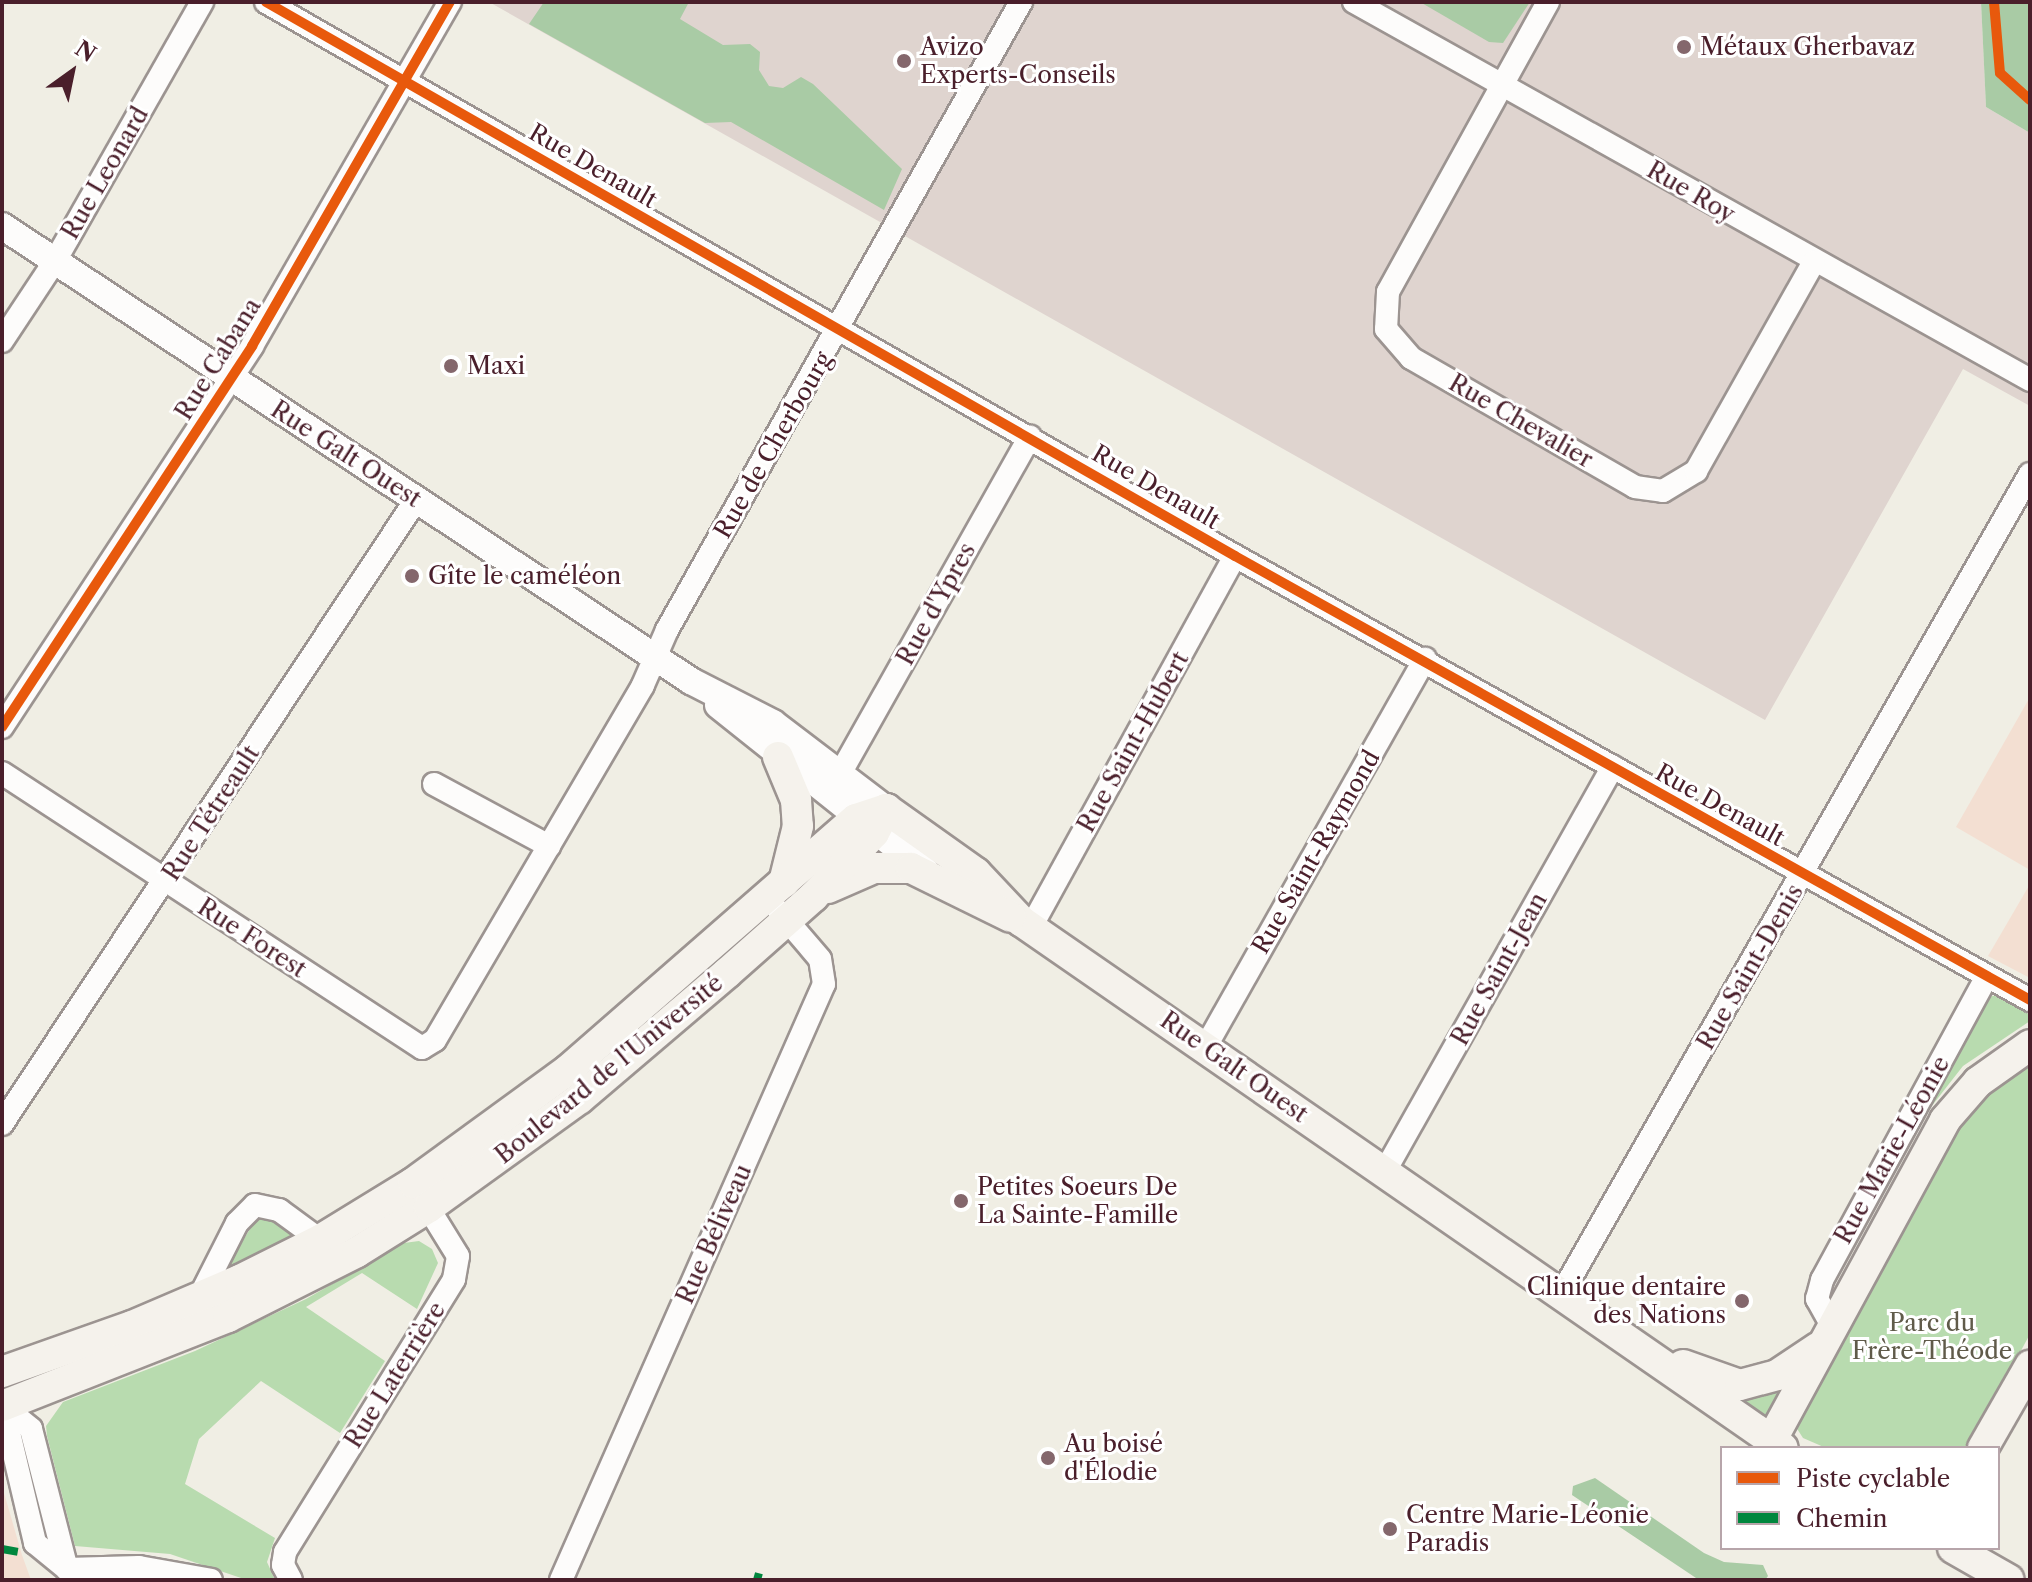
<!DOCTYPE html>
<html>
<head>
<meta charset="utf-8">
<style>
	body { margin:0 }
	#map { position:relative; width:2032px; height:1582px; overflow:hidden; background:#f0eee4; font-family:"Libre Caslon Text",serif }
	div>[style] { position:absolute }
	.built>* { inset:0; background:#f3dfd2 }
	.industrial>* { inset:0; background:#dfd4cf }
	.green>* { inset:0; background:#b8dbaf }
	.forest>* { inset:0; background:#a9cba5 }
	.roads { filter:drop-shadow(2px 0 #9c9491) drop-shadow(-2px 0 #9c9491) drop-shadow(0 2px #9c9491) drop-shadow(0 -2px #9c9491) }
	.minor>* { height:22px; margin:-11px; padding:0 11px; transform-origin:11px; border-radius:11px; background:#fdfcfb }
	.tertiary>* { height:26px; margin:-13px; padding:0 13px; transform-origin:13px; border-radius:13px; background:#fdfcfb }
	.secondary>* { height:30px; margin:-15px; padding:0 15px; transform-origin:15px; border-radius:15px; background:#f5f2ec }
	.quiet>* { height:8px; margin-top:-4px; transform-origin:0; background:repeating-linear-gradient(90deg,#00873e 0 16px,transparent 0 24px) }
	.cycleway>* { height:10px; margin:-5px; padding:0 5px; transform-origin:5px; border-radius:5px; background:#e8590c }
	.dots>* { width:22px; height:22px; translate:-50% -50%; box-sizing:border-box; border:4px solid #fff; border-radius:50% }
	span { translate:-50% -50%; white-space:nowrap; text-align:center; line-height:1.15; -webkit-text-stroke:6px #fff; paint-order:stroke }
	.poi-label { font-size:24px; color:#4a1f2b }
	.left { translate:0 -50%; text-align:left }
	.right { translate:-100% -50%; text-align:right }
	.street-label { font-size:24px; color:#4a1f2b }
	.park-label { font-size:24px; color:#605b4a }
	.frame { position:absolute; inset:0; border:4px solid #4a1f2b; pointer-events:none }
	.legend { position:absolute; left:1720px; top:1446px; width:280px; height:104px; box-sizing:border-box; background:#fff; border:2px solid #b7a5aa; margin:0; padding:10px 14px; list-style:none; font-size:24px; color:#4a1f2b }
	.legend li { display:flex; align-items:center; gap:16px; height:40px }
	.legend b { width:40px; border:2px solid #b7a5aa }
	.north { position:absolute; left:32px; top:32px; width:80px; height:80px; -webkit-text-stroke:6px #fff; paint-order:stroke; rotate:33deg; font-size:22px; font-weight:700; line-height:32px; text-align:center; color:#4a1f2b }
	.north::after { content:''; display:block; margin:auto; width:28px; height:36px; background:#4a1f2b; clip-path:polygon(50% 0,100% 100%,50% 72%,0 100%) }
</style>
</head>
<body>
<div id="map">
	<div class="built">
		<div style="clip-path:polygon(2030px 697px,2030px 870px,1956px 827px)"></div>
		<div style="clip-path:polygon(2030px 884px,2030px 978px,1988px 956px)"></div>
		<div style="clip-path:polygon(2px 1486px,22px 1555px,31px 1580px,2px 1580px)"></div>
	</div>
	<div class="industrial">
		<div style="clip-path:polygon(489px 2px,1981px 2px,1986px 107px,2030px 133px,2030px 406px,1963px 369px,1765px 720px)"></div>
	</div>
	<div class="green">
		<div style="clip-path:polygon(1998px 995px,2030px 1015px,2030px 1021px,1963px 1066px,1920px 1121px,1988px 997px)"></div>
		<div style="clip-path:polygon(2030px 1059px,2030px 1334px,1968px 1448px,1826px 1448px,1803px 1438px,1794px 1424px,1934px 1158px,1976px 1099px)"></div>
		<div style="clip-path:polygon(257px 1217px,272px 1217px,297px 1233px,227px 1267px)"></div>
		<div style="clip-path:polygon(419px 1241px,432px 1249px,438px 1263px,417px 1309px,362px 1273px,306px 1307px,385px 1361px,340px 1433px,261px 1381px,199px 1439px,185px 1484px,275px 1538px,267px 1562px,275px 1580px,247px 1580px,170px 1554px,75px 1546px,47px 1436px,46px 1426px,63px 1402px,195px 1351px,306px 1299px,404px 1243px)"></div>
		<div style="clip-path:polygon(1801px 1374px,1772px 1425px,1720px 1390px)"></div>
	</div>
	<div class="forest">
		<div style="clip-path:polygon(544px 2px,689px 2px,680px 19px,723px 45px,750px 44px,760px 52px,759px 70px,769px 86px,783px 88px,801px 77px,813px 84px,902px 169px,884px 210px,731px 122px,705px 123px,529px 24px)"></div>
		<div style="clip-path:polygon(1420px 2px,1530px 2px,1503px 43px,1489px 42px)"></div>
		<div style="clip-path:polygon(1981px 2px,2030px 2px,2030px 133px,1986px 107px)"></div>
		<div style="clip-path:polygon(1595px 1478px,1704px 1553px,1724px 1562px,1763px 1565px,1768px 1576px,1765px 1580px,1699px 1580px,1572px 1495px,1573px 1486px)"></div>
	</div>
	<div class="roads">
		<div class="minor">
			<div style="left:266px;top:2px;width:1116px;rotate:29.76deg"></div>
			<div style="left:1235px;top:556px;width:911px;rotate:29.18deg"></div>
			<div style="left:1354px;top:2px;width:775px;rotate:29.21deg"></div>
			<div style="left:1548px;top:2px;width:331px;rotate:118.9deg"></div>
			<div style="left:1388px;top:292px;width:37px;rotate:93deg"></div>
			<div style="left:1386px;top:329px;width:38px;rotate:49deg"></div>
			<div style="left:1411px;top:358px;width:258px;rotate:29.9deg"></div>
			<div style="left:1635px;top:487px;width:28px;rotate:8deg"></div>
			<div style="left:1663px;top:491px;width:39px;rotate:-31deg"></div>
			<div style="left:1696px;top:471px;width:240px;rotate:-60.6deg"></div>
			<div style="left:2px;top:341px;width:96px;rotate:-56.5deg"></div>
			<div style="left:55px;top:261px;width:298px;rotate:-60.4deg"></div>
			<div style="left:2px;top:727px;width:456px;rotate:-56.7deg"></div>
			<div style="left:252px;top:346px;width:397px;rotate:-60.1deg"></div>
			<div style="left:841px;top:772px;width:385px;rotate:-60.6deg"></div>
			<div style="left:2px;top:773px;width:502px;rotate:33.22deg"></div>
			<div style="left:422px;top:1048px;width:15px;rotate:-32deg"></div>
			<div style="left:435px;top:1040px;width:411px;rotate:-59.6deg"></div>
			<div style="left:643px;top:685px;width:60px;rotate:-66.4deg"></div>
			<div style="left:667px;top:630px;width:721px;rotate:-60.59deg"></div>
			<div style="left:434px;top:784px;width:131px;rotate:28.3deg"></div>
			<div style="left:1031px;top:927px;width:423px;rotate:-61.2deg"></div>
			<div style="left:1206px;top:1046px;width:445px;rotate:-60.5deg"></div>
			<div style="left:2px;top:1124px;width:749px;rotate:-56.44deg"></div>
			<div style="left:1385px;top:1171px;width:464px;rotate:-60.6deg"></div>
			<div style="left:1563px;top:1291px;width:941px;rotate:-60.25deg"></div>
			<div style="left:198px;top:1300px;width:86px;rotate:-63.1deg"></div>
			<div style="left:237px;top:1223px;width:25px;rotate:-45deg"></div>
			<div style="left:255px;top:1205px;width:25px;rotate:12deg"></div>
			<div style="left:279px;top:1210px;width:51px;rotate:36.2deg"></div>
			<div style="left:1831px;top:1324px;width:29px;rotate:-119deg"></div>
			<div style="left:1817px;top:1299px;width:20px;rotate:-75deg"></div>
			<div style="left:1822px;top:1280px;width:344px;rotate:-61.5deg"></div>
			<div style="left:2px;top:1403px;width:144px;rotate:76.7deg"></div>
			<div style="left:35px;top:1543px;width:41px;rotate:39.1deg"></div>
			<div style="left:3px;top:1406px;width:36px;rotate:39deg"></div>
			<div style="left:31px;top:1429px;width:145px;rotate:75.6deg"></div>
			<div style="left:67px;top:1569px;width:72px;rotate:-1.6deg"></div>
			<div style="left:139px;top:1567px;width:73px;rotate:10.2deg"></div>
			<div style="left:291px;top:1580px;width:17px;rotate:-118deg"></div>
			<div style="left:283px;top:1565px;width:13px;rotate:-81deg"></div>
			<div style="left:285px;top:1552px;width:321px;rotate:-58.2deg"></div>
			<div style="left:454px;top:1279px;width:23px;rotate:-80deg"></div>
			<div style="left:458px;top:1256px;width:70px;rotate:-121.7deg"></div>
			<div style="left:561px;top:1580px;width:651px;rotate:-66.19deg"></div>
			<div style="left:824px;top:984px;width:25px;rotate:-99deg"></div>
			<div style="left:820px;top:959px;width:63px;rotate:-130.5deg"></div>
		</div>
		<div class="tertiary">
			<div style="left:2px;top:226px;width:826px;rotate:33.44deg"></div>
			<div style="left:691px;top:681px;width:92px;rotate:27.1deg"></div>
			<div style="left:773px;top:723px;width:142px;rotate:37.3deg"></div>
			<div style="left:718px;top:705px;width:266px;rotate:38.6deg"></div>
		</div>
		<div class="secondary">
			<div style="left:778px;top:757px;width:47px;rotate:67.3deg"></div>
			<div style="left:796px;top:800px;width:26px;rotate:86deg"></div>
			<div style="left:798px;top:826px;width:58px;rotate:104deg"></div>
			<div style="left:886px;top:809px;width:110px;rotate:35.4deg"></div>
			<div style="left:976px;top:873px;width:66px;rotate:46.8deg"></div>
			<div style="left:1021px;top:921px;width:926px;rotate:34.67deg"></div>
			<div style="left:828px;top:888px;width:50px;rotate:-23.5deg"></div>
			<div style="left:874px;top:868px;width:37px"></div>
			<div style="left:911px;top:868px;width:111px;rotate:26.1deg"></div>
			<div style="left:1683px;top:1365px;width:60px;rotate:19.3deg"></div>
			<div style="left:1740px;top:1385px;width:38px;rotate:-15deg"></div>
			<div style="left:1777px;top:1375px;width:50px;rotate:-33.7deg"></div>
			<div style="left:2px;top:1372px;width:138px;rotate:-19.5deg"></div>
			<div style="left:132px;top:1326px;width:117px;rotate:-23.1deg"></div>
			<div style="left:240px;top:1280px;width:89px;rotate:-26.6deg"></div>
			<div style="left:320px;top:1240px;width:109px;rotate:-31.5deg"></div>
			<div style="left:413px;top:1183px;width:192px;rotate:-36.1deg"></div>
			<div style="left:568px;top:1070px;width:382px;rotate:-41.1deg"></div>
			<div style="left:856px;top:819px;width:32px;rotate:-18deg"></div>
			<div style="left:2px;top:1406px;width:243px;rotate:-21.5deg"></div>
			<div style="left:228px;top:1317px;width:144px;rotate:-26.7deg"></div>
			<div style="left:357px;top:1252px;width:85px;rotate:-32deg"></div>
			<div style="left:429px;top:1207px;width:185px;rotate:-35.8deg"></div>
			<div style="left:579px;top:1099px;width:194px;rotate:-40.4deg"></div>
			<div style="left:727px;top:973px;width:115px;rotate:-41.5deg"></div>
			<div style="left:813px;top:897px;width:88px;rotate:-46.4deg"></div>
			<div style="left:874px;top:833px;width:27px;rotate:-63deg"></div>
			<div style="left:1771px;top:1441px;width:365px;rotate:-61.5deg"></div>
			<div style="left:1945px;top:1120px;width:50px;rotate:-49deg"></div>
			<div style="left:1978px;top:1082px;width:64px;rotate:-35.4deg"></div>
			<div style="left:1983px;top:1448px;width:95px;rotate:-60.2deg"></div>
			<div style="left:1953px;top:1548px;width:64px;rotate:29.7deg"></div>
		</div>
	</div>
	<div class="quiet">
		<div style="left:2px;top:1549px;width:22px;rotate:10deg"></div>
		<div style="left:757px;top:1580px;width:7px;rotate:-74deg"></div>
	</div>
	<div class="cycleway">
		<div style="left:266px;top:2px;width:1116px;rotate:29.76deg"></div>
		<div style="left:1235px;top:556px;width:911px;rotate:29.18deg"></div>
		<div style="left:1994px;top:2px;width:71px;rotate:85.2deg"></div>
		<div style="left:2000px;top:73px;width:40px;rotate:42deg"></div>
		<div style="left:2px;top:727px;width:456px;rotate:-56.7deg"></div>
		<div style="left:252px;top:346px;width:397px;rotate:-60.1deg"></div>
	</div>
	<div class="dots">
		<div style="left:1684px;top:47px;background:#84676c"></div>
		<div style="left:904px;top:61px;background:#84676c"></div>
		<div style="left:451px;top:366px;background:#84676c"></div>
		<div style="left:412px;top:576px;background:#84676c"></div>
		<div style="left:961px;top:1201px;background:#84676c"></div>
		<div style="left:1742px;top:1301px;background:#84676c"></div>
		<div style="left:1048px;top:1458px;background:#84676c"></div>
		<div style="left:1390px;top:1529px;background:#84676c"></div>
	</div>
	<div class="poi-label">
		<span class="left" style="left:920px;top:61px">Avizo<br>Experts-Conseils</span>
		<span class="left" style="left:1700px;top:47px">Métaux Gherbavaz</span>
		<span class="left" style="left:467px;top:366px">Maxi</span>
		<span class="left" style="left:428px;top:576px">Gîte le caméléon</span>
		<span class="left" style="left:977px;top:1201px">Petites Soeurs De<br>La Sainte-Famille</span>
		<span class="right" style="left:1726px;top:1301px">Clinique dentaire<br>des Nations</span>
		<span class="left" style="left:1064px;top:1458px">Au boisé<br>d'Élodie</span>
		<span class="left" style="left:1406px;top:1529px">Centre Marie-Léonie<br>Paradis</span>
	</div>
	<div class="street-label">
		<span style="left:593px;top:166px;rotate:30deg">Rue Denault</span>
		<span style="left:105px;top:173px;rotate:-60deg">Rue Leonard</span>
		<span style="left:1691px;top:192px;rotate:30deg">Rue Roy</span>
		<span style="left:218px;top:359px;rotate:-58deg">Rue Cabana</span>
		<span style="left:1521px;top:421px;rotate:30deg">Rue Chevalier</span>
		<span style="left:773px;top:445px;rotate:-60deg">Rue de Cherbourg</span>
		<span style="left:346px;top:454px;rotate:33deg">Rue Galt Ouest</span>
		<span style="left:1156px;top:487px;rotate:30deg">Rue Denault</span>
		<span style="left:936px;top:604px;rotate:-61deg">Rue d'Ypres</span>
		<span style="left:1133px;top:742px;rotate:-61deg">Rue Saint-Hubert</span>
		<span style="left:1720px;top:805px;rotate:29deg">Rue Denault</span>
		<span style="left:211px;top:813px;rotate:-57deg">Rue Tétreault</span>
		<span style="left:1316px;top:852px;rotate:-60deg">Rue Saint-Raymond</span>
		<span style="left:252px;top:938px;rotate:33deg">Rue Forest</span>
		<span style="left:1750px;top:967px;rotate:-60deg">Rue Saint-Denis</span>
		<span style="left:1499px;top:969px;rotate:-61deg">Rue Saint-Jean</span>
		<span style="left:1234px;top:1067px;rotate:35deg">Rue Galt Ouest</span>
		<span style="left:609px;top:1069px;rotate:-39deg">Boulevard de l'Université</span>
		<span style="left:1892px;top:1150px;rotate:-61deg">Rue Marie-Léonie</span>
		<span style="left:714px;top:1234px;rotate:-66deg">Rue Béliveau</span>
		<span style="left:395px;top:1375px;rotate:-58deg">Rue Laterrière</span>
	</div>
	<div class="park-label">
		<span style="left:1932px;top:1337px">Parc du<br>Frère-Théode</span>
	</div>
	<div class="frame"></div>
	<ul class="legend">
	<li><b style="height:10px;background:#e8590c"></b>Piste cyclable</li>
	<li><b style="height:10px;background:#00873e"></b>Chemin</li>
	</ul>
	<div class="north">N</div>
</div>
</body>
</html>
